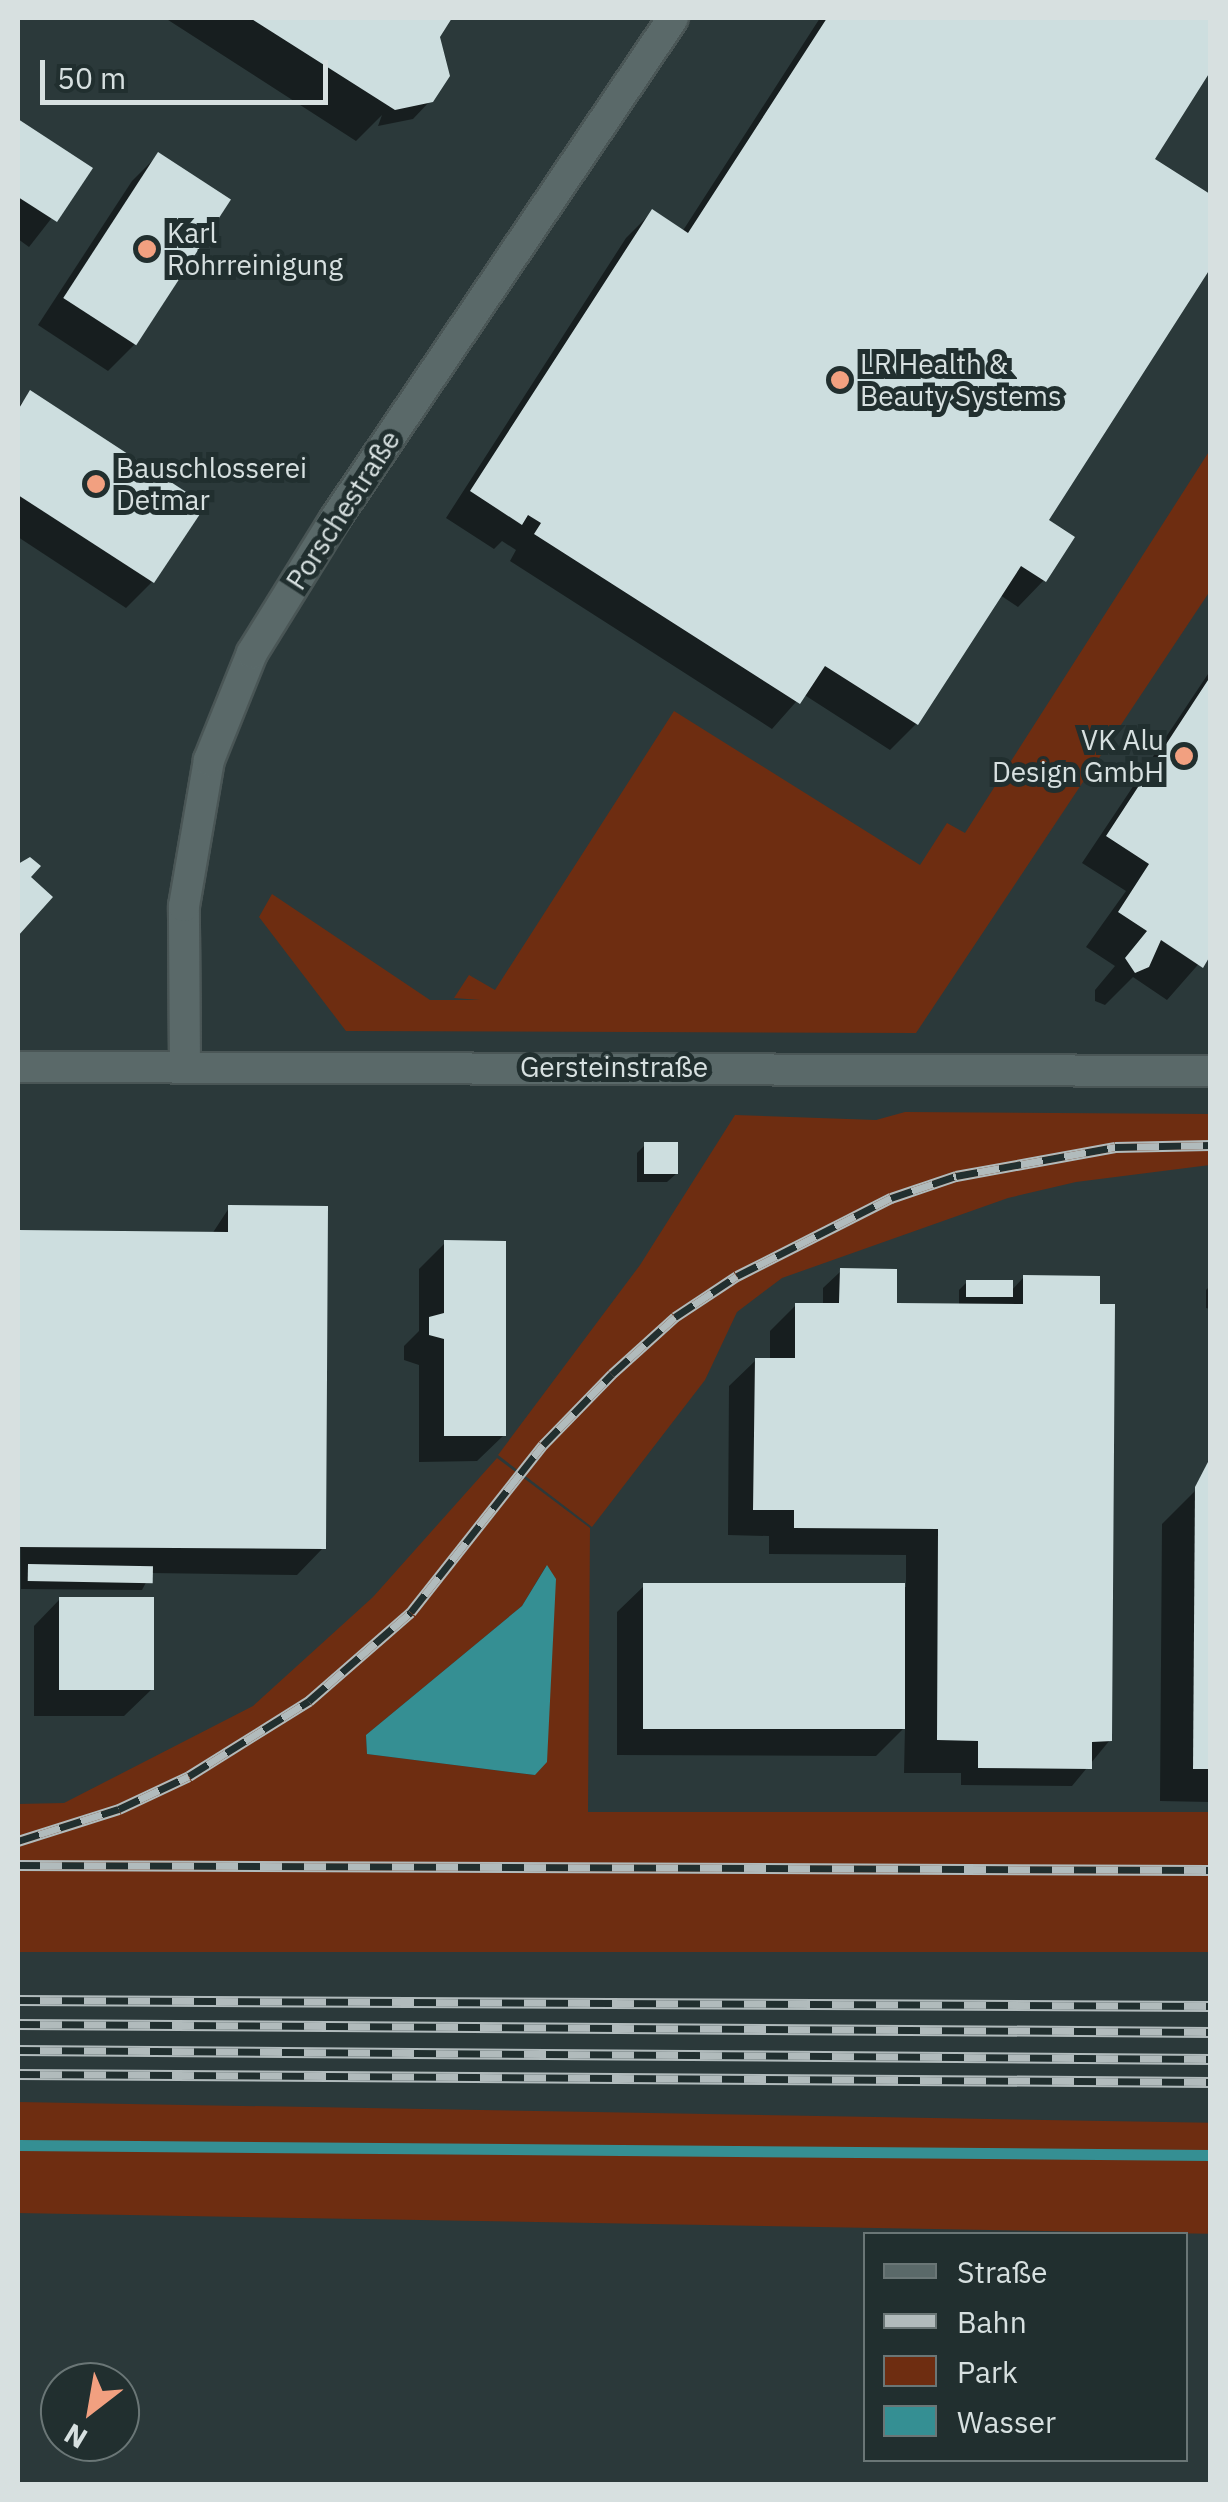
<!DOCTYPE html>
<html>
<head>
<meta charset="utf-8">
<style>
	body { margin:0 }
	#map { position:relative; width:1228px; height:2502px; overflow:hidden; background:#2b393a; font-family:"IBM Plex Sans",sans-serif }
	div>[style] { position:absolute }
	.green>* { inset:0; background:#6e2d11; transform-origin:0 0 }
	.water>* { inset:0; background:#358f93 }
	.shadow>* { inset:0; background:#0007 }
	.stream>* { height:11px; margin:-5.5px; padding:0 5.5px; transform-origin:5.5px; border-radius:5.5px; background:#358f93 }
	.building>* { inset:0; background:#cddedf; transform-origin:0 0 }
	.roads { filter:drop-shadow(2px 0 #4a5656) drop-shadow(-2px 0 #4a5656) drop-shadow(0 2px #4a5656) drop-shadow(0 -2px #4a5656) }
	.minor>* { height:30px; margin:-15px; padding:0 15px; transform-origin:15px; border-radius:15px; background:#5a6969 }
	.rail>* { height:11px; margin-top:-5.5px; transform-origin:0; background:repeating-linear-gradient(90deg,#212f2f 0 22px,#b1bbbc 0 44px); box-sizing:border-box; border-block:2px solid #b1bbbc }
	.dots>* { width:28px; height:28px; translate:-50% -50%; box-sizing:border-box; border:5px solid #212f2f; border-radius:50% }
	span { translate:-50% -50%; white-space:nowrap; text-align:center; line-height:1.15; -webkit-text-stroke:10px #212f2f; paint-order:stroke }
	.poi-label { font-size:28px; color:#d7e0e0 }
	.left { translate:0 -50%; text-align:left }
	.right { translate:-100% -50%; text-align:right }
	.street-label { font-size:28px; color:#d7e0e0 }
	.frame { position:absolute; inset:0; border:20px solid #d7e0e0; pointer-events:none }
	.legend { position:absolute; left:863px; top:2232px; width:325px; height:230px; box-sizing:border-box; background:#212f2f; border:2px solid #6a7676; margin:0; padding:12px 18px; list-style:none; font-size:30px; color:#d7e0e0 }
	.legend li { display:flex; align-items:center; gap:20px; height:50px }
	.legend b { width:50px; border:2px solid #6a7676 }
	.north { position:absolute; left:40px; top:2362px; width:100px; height:100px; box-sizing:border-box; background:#212f2f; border:2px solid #6a7676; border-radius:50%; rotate:211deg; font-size:28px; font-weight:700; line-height:40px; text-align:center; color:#d7e0e0 }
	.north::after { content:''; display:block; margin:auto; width:35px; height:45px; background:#f2a080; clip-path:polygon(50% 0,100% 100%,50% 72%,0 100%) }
	.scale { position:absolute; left:40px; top:60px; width:288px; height:45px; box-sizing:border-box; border:5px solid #d7e0e0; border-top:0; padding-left:12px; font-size:30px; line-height:35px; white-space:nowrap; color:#d7e0e0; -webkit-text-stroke:8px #212f2f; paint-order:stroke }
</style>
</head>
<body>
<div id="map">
	<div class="green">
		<div style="clip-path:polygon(1210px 450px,1210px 591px,916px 1033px,346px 1031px,259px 917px,272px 894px,430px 1000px,480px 1000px,454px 998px,469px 975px,495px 990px,674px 711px,920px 865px,947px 823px,965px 833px)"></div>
		<div style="clip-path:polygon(905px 1112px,1210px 1114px,1210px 1165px,1076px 1182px,1008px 1198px,782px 1278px,737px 1312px,705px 1380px,592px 1527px,498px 1455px,640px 1265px,735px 1115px,876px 1120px)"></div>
		<div style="clip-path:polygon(evenodd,497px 1458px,590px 1528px,588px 1812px,1210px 1812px,1210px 1952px,18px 1952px,18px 1804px,64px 1803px,253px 1706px,373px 1597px,497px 1458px,546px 1566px,534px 1775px,367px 1754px,366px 1735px,522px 1606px,546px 1566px)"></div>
		<div style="left:18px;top:2102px;width:1192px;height:111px;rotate:1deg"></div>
	</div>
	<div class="water">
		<div style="clip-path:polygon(547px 1565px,556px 1579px,547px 1762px,535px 1775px,367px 1754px,366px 1735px,522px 1606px)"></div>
	</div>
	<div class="shadow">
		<div style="clip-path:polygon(165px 18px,449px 18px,431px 45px,431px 100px,413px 119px,378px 126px,382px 115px,356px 141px)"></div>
		<div style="clip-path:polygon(820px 18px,1210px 18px,1210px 67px,1151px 159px,1210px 197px,1210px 265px,1046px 521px,1044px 580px,1018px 607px,1000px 595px,916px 724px,890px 750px,803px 694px,772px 729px,510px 561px,516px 550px,502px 541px,494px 549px,446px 518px,626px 238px,652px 212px,682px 232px)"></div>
		<div style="clip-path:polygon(18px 122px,90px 169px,29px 247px,18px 239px)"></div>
		<div style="clip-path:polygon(158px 155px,134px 345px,108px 371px,38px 325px,132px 181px)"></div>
		<div style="clip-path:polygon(29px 395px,152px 582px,126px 608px,18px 537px,18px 407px)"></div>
		<div style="clip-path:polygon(1210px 671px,1210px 951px,1167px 1000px,1133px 977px,1105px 1005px,1095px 1001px,1095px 990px,1115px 966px,1086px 947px,1126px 891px,1082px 863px)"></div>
		<div style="clip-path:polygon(645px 1145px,676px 1174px,667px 1182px,637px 1182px,637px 1153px)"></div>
		<div style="clip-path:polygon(229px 1208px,323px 1548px,297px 1575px,151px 1573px,142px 1590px,21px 1589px,18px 1232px,212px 1234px)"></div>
		<div style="clip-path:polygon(445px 1243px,504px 1435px,477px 1461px,419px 1462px,419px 1365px,404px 1360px,404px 1346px,419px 1331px,419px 1269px)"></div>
		<div style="clip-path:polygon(841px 1271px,890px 1306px,959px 1306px,959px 1290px,967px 1282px,1010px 1292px,1024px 1277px,1110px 1740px,1072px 1786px,961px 1785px,961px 1773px,904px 1773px,905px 1727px,876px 1756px,617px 1755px,617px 1612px,644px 1586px,906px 1587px,906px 1555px,769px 1554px,769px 1536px,728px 1535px,729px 1386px,756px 1360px,770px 1360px,770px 1331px,796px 1305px,823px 1305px,823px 1288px)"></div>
		<div style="clip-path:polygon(1210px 1286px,1210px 1309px,1206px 1308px,1206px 1290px)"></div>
		<div style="clip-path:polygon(1210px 1457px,1210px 1802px,1160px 1801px,1162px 1524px,1195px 1491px)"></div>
		<div style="clip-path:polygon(60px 1599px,151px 1690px,124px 1716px,34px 1716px,34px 1626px)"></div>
	</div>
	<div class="stream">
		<div style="left:18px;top:2145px;width:1192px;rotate:0.48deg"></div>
	</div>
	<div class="building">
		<div style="clip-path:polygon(250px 18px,452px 18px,440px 37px,450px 76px,433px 102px,395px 110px)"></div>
		<div style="clip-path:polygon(827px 18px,1210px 18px,1210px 72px,1155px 159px,1210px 194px,1210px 269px,1049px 520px,1075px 537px,1046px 582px,1021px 566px,918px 725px,825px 666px,800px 704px,534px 534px,541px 523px,528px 515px,522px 525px,470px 491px,652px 209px,688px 233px)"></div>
		<div style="clip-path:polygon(18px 119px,93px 168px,57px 222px,18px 197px)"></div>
		<div style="left:158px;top:152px;width:87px;height:174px;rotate:33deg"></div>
		<div style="clip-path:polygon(30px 390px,206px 505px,154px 583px,18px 495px,18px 410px)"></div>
		<div style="clip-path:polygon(1210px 677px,1210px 956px,1203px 968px,1161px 940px,1149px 967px,1135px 973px,1125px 958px,1147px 931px,1118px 912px,1149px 864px,1106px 836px)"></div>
		<div style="clip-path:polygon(30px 857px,41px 866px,31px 877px,53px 897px,18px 936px,18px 864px)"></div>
		<div style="left:644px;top:1142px;width:34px;height:32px"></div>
		<div style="clip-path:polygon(228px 1205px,328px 1206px,326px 1549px,18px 1547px,18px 1230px,228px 1232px)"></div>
		<div style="clip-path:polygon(444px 1240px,506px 1241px,506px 1436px,444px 1436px,444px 1339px,429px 1335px,429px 1317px,444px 1313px)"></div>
		<div style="clip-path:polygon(840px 1268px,897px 1269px,897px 1303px,1023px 1304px,1023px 1275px,1100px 1276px,1100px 1304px,1115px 1304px,1112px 1741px,1092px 1742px,1092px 1769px,978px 1768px,978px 1741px,937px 1740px,938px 1529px,794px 1528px,794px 1510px,753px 1510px,755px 1358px,795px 1358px,795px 1303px,839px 1303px)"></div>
		<div style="left:966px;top:1280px;width:47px;height:17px"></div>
		<div style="clip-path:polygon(1210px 1458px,1210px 1769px,1193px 1769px,1195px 1487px)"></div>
		<div style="left:28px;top:1564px;width:125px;height:17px;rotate:1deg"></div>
		<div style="left:643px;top:1583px;width:262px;height:146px"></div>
		<div style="left:59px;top:1597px;width:95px;height:93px"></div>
	</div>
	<div class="roads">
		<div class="minor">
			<div style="left:185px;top:1066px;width:160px;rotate:-90.4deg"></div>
			<div style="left:184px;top:906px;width:148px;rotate:-80.3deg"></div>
			<div style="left:209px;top:760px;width:115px;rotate:-68.1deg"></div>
			<div style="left:252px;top:653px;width:158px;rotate:-58.2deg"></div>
			<div style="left:335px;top:519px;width:604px;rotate:-55.99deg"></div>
			<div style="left:18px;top:1067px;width:1192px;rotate:0.19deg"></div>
		</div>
	</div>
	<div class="rail">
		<div style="left:18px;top:1841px;width:106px;rotate:-17.6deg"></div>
		<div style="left:119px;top:1809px;width:77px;rotate:-25.2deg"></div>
		<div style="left:189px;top:1776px;width:142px;rotate:-32deg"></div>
		<div style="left:309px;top:1701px;width:135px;rotate:-41.1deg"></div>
		<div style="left:411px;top:1612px;width:213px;rotate:-51.7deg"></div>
		<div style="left:543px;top:1445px;width:99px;rotate:-45.8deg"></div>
		<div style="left:612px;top:1374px;width:85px;rotate:-42.1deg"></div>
		<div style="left:675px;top:1317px;width:74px;rotate:-33.5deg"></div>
		<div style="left:737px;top:1276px;width:173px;rotate:-26.9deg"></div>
		<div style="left:891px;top:1198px;width:69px;rotate:-18.7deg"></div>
		<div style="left:956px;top:1176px;width:162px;rotate:-10.3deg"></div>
		<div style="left:1115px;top:1147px;width:95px;rotate:-1.2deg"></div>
		<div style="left:18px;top:1865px;width:1192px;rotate:0.24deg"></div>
		<div style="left:18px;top:2000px;width:1192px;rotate:0.29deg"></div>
		<div style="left:18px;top:2024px;width:1192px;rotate:0.38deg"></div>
		<div style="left:18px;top:2050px;width:1192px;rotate:0.43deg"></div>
		<div style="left:18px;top:2074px;width:1192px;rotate:0.38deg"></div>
	</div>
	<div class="dots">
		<div style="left:147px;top:249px;background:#f2a080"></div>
		<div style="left:840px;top:380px;background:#f2a080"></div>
		<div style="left:96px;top:484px;background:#f2a080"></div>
		<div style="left:1184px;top:756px;background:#f2a080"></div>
	</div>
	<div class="poi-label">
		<span class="left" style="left:167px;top:249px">Karl<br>Rohrreinigung</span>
		<span class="left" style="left:860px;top:380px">LR Health &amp;<br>Beauty Systems</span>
		<span class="left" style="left:116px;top:484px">Bauschlosserei<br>Detmar</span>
		<span class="right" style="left:1164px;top:756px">VK Alu<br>Design GmbH</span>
	</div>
	<div class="street-label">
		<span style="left:343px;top:510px;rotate:-57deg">Porschestraße</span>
		<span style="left:614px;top:1067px">Gersteinstraße</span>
	</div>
	<div class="frame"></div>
	<ul class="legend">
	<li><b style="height:12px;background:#5a6969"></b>Straße</li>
	<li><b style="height:12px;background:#b1bbbc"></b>Bahn</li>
	<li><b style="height:28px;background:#6e2d11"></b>Park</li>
	<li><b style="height:28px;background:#358f93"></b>Wasser</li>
	</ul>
	<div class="north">N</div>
	<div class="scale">50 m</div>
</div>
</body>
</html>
